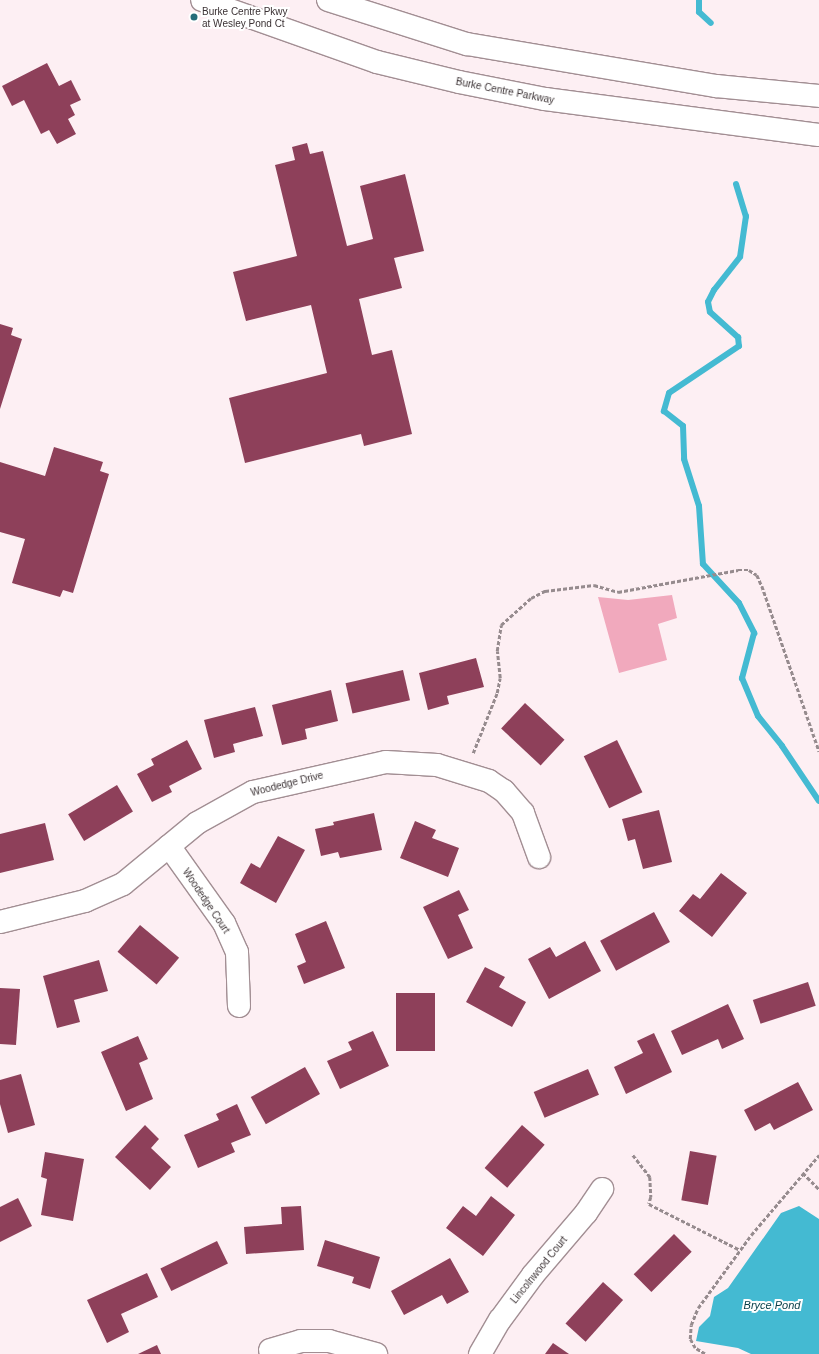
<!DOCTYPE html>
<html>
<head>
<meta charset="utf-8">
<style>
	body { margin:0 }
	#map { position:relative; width:819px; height:1354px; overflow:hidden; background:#fdeff3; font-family:Helvetica,sans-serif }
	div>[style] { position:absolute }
	.green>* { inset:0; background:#f1a9bd }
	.water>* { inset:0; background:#44bad2 }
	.stream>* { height:6px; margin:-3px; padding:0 3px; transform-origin:3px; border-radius:3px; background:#44bad2 }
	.building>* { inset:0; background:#8e405a; transform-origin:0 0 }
	.path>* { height:2.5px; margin-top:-1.25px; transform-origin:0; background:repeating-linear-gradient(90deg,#968b8e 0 4px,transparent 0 6px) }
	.roads { filter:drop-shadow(1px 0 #a28e93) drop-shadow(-1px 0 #a28e93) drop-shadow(0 1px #a28e93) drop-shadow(0 -1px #a28e93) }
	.minor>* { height:22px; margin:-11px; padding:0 11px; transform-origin:11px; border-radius:11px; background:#fff }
	.major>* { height:22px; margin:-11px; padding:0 11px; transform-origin:11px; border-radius:11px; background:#fff }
	.dots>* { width:11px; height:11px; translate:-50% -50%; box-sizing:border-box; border:2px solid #fff; border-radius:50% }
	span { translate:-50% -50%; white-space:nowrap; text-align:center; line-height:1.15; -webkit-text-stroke:4px #fff; paint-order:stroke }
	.poi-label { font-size:10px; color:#3b3234 }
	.left { translate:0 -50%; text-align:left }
	.street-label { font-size:10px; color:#3b3234 }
	.water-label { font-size:11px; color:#0b414b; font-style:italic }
</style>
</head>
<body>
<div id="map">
	<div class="green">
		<div style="clip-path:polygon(672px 595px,677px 618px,658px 624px,667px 660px,619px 673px,598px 597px,628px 600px)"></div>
	</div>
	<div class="water">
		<div style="clip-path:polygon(799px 1206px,819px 1219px,819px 1354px,751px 1354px,738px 1348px,696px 1341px,699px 1327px,710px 1316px,714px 1297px,728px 1288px,781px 1213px)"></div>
	</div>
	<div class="stream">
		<div style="left:699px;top:0;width:12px;rotate:90deg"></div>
		<div style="left:699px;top:12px;width:16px;rotate:43deg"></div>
		<div style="left:736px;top:184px;width:34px;rotate:73deg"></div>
		<div style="left:746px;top:216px;width:41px;rotate:98.3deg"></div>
		<div style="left:740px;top:257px;width:42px;rotate:128.2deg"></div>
		<div style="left:714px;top:290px;width:13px;rotate:117deg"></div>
		<div style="left:708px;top:302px;width:10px;rotate:79deg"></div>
		<div style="left:710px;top:312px;width:38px;rotate:42deg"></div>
		<div style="left:738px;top:337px;width:9px;rotate:84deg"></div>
		<div style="left:739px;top:346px;width:84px;rotate:146.1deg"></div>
		<div style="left:669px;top:393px;width:19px;rotate:106deg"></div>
		<div style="left:664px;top:411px;width:24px;rotate:38deg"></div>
		<div style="left:683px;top:426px;width:33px;rotate:88deg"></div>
		<div style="left:684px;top:459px;width:49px;rotate:72.3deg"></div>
		<div style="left:699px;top:506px;width:58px;rotate:86.1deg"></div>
		<div style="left:703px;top:564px;width:53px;rotate:47.3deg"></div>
		<div style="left:739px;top:603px;width:34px;rotate:63deg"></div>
		<div style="left:754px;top:633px;width:47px;rotate:104.9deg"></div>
		<div style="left:742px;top:678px;width:41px;rotate:67.2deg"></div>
		<div style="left:758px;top:716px;width:38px;rotate:51deg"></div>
		<div style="left:782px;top:746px;width:66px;rotate:56.1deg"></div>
	</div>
	<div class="building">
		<div style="clip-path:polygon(47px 63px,59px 86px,71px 80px,81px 100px,70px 105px,75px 115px,68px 119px,76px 134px,57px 144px,49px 130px,41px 134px,24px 100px,12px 106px,2px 86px)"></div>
		<div style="clip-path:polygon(307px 143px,310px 154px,323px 151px,347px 246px,373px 239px,360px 186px,405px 174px,424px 251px,394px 258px,402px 288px,359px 299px,372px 355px,392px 350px,412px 434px,364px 446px,361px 434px,245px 463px,229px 398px,327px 373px,311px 305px,246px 321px,233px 272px,297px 256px,275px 165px,295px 160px,292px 147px)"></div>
		<div style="clip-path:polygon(0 324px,13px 328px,11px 335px,22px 339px,0 409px)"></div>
		<div style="clip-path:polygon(54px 447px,103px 462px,100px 471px,109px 474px,73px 593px,63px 590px,60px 597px,12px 583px,25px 539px,0 532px,0 462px,45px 476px)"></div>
		<div style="clip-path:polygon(476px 658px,484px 687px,447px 696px,449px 704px,428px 710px,419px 673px)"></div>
		<div style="left:403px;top:670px;width:31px;height:59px;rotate:77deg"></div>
		<div style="clip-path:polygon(331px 690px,338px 721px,305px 729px,307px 739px,282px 745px,272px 705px)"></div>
		<div style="left:525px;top:703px;width:54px;height:35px;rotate:43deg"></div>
		<div style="clip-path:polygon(255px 707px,263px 736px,233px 744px,235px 752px,214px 758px,204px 720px)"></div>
		<div style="clip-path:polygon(187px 740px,202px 769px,169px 786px,172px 792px,152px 802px,137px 774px,154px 765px,151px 759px)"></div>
		<div style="left:617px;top:740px;width:58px;height:37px;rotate:64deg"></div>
		<div style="left:117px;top:785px;width:31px;height:57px;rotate:59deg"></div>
		<div style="clip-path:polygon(659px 810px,672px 862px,643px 869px,635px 839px,628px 841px,622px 819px)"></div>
		<div style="clip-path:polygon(374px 813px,382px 850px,340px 858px,338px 852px,321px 856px,315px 829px,334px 825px,333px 822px)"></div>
		<div style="clip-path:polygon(415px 821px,436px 830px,432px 838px,459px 848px,448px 877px,400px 858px)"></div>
		<div style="clip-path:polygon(45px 823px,54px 860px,0 873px,0 834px)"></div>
		<div style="clip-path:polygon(278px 836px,305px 850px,276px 903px,240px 883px,251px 863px,260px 868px)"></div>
		<div style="clip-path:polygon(721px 873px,747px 893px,712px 937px,679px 911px,693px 894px,700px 899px)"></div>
		<div style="clip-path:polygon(459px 890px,469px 910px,458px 915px,473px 948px,448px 959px,423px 907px)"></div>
		<div style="left:654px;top:912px;width:34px;height:61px;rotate:62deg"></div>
		<div style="clip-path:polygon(326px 921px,345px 968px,304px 984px,297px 966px,306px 962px,295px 934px)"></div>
		<div style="left:140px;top:925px;width:51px;height:35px;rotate:40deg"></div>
		<div style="clip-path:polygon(585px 941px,601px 971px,549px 999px,528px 959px,550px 947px,556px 957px)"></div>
		<div style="clip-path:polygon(99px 960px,108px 991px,74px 1000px,80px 1022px,57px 1028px,43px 976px)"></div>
		<div style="clip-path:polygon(485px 967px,505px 977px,499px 987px,526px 1002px,512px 1027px,466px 1002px)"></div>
		<div style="left:808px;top:982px;width:25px;height:58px;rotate:72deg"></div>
		<div style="clip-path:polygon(0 988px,20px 989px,16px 1045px,0 1044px)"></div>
		<div style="left:396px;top:993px;width:39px;height:58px"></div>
		<div style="clip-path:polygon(728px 1004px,744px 1039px,722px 1049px,718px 1039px,682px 1055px,671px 1031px)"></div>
		<div style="clip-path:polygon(373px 1031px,389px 1066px,340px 1089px,327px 1061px,352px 1050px,348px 1042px)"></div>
		<div style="clip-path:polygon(654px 1033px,672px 1072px,626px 1094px,614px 1067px,643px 1053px,637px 1041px)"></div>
		<div style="clip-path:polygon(138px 1036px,148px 1059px,139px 1063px,153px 1099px,126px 1111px,101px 1052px)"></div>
		<div style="left:305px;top:1067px;width:31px;height:62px;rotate:61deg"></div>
		<div style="left:588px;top:1069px;width:28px;height:59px;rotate:67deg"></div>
		<div style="clip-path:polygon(21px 1074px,35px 1125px,8px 1133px,0 1104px,0 1080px)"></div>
		<div style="clip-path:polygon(798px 1082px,813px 1110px,774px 1130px,770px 1123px,755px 1131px,744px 1110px)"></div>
		<div style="clip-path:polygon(237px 1104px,251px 1135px,231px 1143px,235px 1152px,198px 1168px,184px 1135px,219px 1120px,216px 1114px)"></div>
		<div style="clip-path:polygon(145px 1125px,159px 1139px,151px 1148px,171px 1167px,150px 1190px,115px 1157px)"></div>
		<div style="left:522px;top:1125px;width:30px;height:57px;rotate:41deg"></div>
		<div style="left:690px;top:1151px;width:27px;height:50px;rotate:10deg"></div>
		<div style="clip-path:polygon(45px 1152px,84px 1159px,73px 1221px,41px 1215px,47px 1179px,41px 1177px)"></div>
		<div style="clip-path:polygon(491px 1196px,515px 1215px,483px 1256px,446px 1228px,463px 1206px,476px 1216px)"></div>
		<div style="clip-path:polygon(18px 1198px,32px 1226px,0 1242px,0 1207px)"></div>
		<div style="clip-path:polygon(301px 1206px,304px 1250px,246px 1254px,244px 1227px,282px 1224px,281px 1207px)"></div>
		<div style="left:674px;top:1234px;width:25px;height:57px;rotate:45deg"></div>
		<div style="clip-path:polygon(325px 1240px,380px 1257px,370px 1289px,352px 1283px,354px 1277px,317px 1266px)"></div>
		<div style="left:217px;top:1241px;width:25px;height:63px;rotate:64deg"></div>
		<div style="clip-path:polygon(450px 1258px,469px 1292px,447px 1304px,442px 1295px,404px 1315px,391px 1291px)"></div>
		<div style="clip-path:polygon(147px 1273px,158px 1297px,121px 1314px,129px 1332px,107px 1343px,87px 1300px)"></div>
		<div style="left:603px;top:1282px;width:27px;height:56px;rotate:42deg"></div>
		<div style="clip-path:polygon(553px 1343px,569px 1354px,545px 1354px)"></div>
		<div style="clip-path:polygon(157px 1345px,161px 1354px,138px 1354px)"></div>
	</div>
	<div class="path">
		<div style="left:473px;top:753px;width:65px;rotate:-68.2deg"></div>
		<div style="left:497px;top:693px;width:15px;rotate:-79deg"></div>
		<div style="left:500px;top:678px;width:27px;rotate:-96deg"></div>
		<div style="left:497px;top:651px;width:26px;rotate:-81deg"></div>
		<div style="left:501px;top:625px;width:40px;rotate:-42deg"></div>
		<div style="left:531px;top:598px;width:16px;rotate:-27deg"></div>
		<div style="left:545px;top:591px;width:49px;rotate:-7deg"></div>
		<div style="left:594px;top:585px;width:25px;rotate:16deg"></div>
		<div style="left:618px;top:592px;width:122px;rotate:-10.4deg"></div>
		<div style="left:738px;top:570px;width:11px"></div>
		<div style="left:749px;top:570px;width:9px;rotate:32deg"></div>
		<div style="left:757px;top:575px;width:12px;rotate:66deg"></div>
		<div style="left:762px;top:586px;width:175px;rotate:70.9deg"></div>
		<div style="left:633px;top:1155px;width:28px;rotate:52deg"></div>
		<div style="left:650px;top:1177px;width:20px;rotate:87deg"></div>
		<div style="left:651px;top:1197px;width:7px;rotate:106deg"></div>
		<div style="left:649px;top:1204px;width:102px;rotate:26.8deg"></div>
		<div style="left:803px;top:1173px;width:23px;rotate:45deg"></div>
		<div style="left:705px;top:1354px;width:12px;rotate:-149deg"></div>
		<div style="left:695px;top:1348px;width:10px;rotate:-119deg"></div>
		<div style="left:690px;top:1339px;width:14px;rotate:-86deg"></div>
		<div style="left:691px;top:1325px;width:18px;rotate:-68deg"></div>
		<div style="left:698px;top:1308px;width:90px;rotate:-54deg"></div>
		<div style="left:751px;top:1235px;width:105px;rotate:-49.6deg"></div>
	</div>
	<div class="roads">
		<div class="minor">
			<div style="left:169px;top:846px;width:95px;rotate:54.5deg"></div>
			<div style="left:224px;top:923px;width:32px;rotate:66deg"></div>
			<div style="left:237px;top:952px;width:54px;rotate:87.9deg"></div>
			<div style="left:0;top:922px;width:88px;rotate:-13.9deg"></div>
			<div style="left:85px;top:901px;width:42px;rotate:-24.1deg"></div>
			<div style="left:123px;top:884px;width:96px;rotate:-39.5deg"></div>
			<div style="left:197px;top:823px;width:64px;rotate:-29deg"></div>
			<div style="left:253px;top:792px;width:136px;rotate:-12.7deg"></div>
			<div style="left:386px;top:762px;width:51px;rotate:3.4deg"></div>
			<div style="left:437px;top:765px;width:54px;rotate:17.1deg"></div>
			<div style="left:489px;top:781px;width:18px;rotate:34deg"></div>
			<div style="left:504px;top:791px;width:29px;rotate:49deg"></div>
			<div style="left:523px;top:813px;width:47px;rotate:70deg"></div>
			<div style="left:270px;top:1350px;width:32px;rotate:-16deg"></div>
			<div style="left:301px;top:1341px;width:28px"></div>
			<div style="left:329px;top:1341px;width:49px;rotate:15.5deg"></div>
			<div style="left:480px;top:1354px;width:39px;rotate:-60deg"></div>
			<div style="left:500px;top:1320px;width:56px;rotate:-53.7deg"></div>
			<div style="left:533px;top:1275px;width:82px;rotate:-49.5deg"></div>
			<div style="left:586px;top:1213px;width:29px;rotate:-56deg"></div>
		</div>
		<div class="major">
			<div style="left:202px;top:0;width:186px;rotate:19.5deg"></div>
			<div style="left:377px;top:62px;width:84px;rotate:13.7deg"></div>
			<div style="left:459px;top:82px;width:88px;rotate:11.2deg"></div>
			<div style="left:545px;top:99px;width:276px;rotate:7.5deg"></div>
			<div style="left:328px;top:0;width:146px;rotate:17.6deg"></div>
			<div style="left:467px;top:44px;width:253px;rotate:9.6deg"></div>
			<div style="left:716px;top:86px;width:103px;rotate:5.5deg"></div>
		</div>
	</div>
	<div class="dots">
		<div style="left:194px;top:17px;background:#256c7a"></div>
	</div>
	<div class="poi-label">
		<span class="left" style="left:202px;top:17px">Burke Centre Pkwy<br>at Wesley Pond Ct</span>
	</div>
	<div class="street-label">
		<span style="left:505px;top:91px;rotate:11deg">Burke Centre Parkway</span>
		<span style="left:287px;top:784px;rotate:-14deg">Woodedge Drive</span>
		<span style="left:206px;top:901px;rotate:56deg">Woodedge Court</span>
		<span style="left:539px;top:1270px;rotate:-51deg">Lincolnwood Court</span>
	</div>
	<div class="water-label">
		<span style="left:772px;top:1305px">Bryce Pond</span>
	</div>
</div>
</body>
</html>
